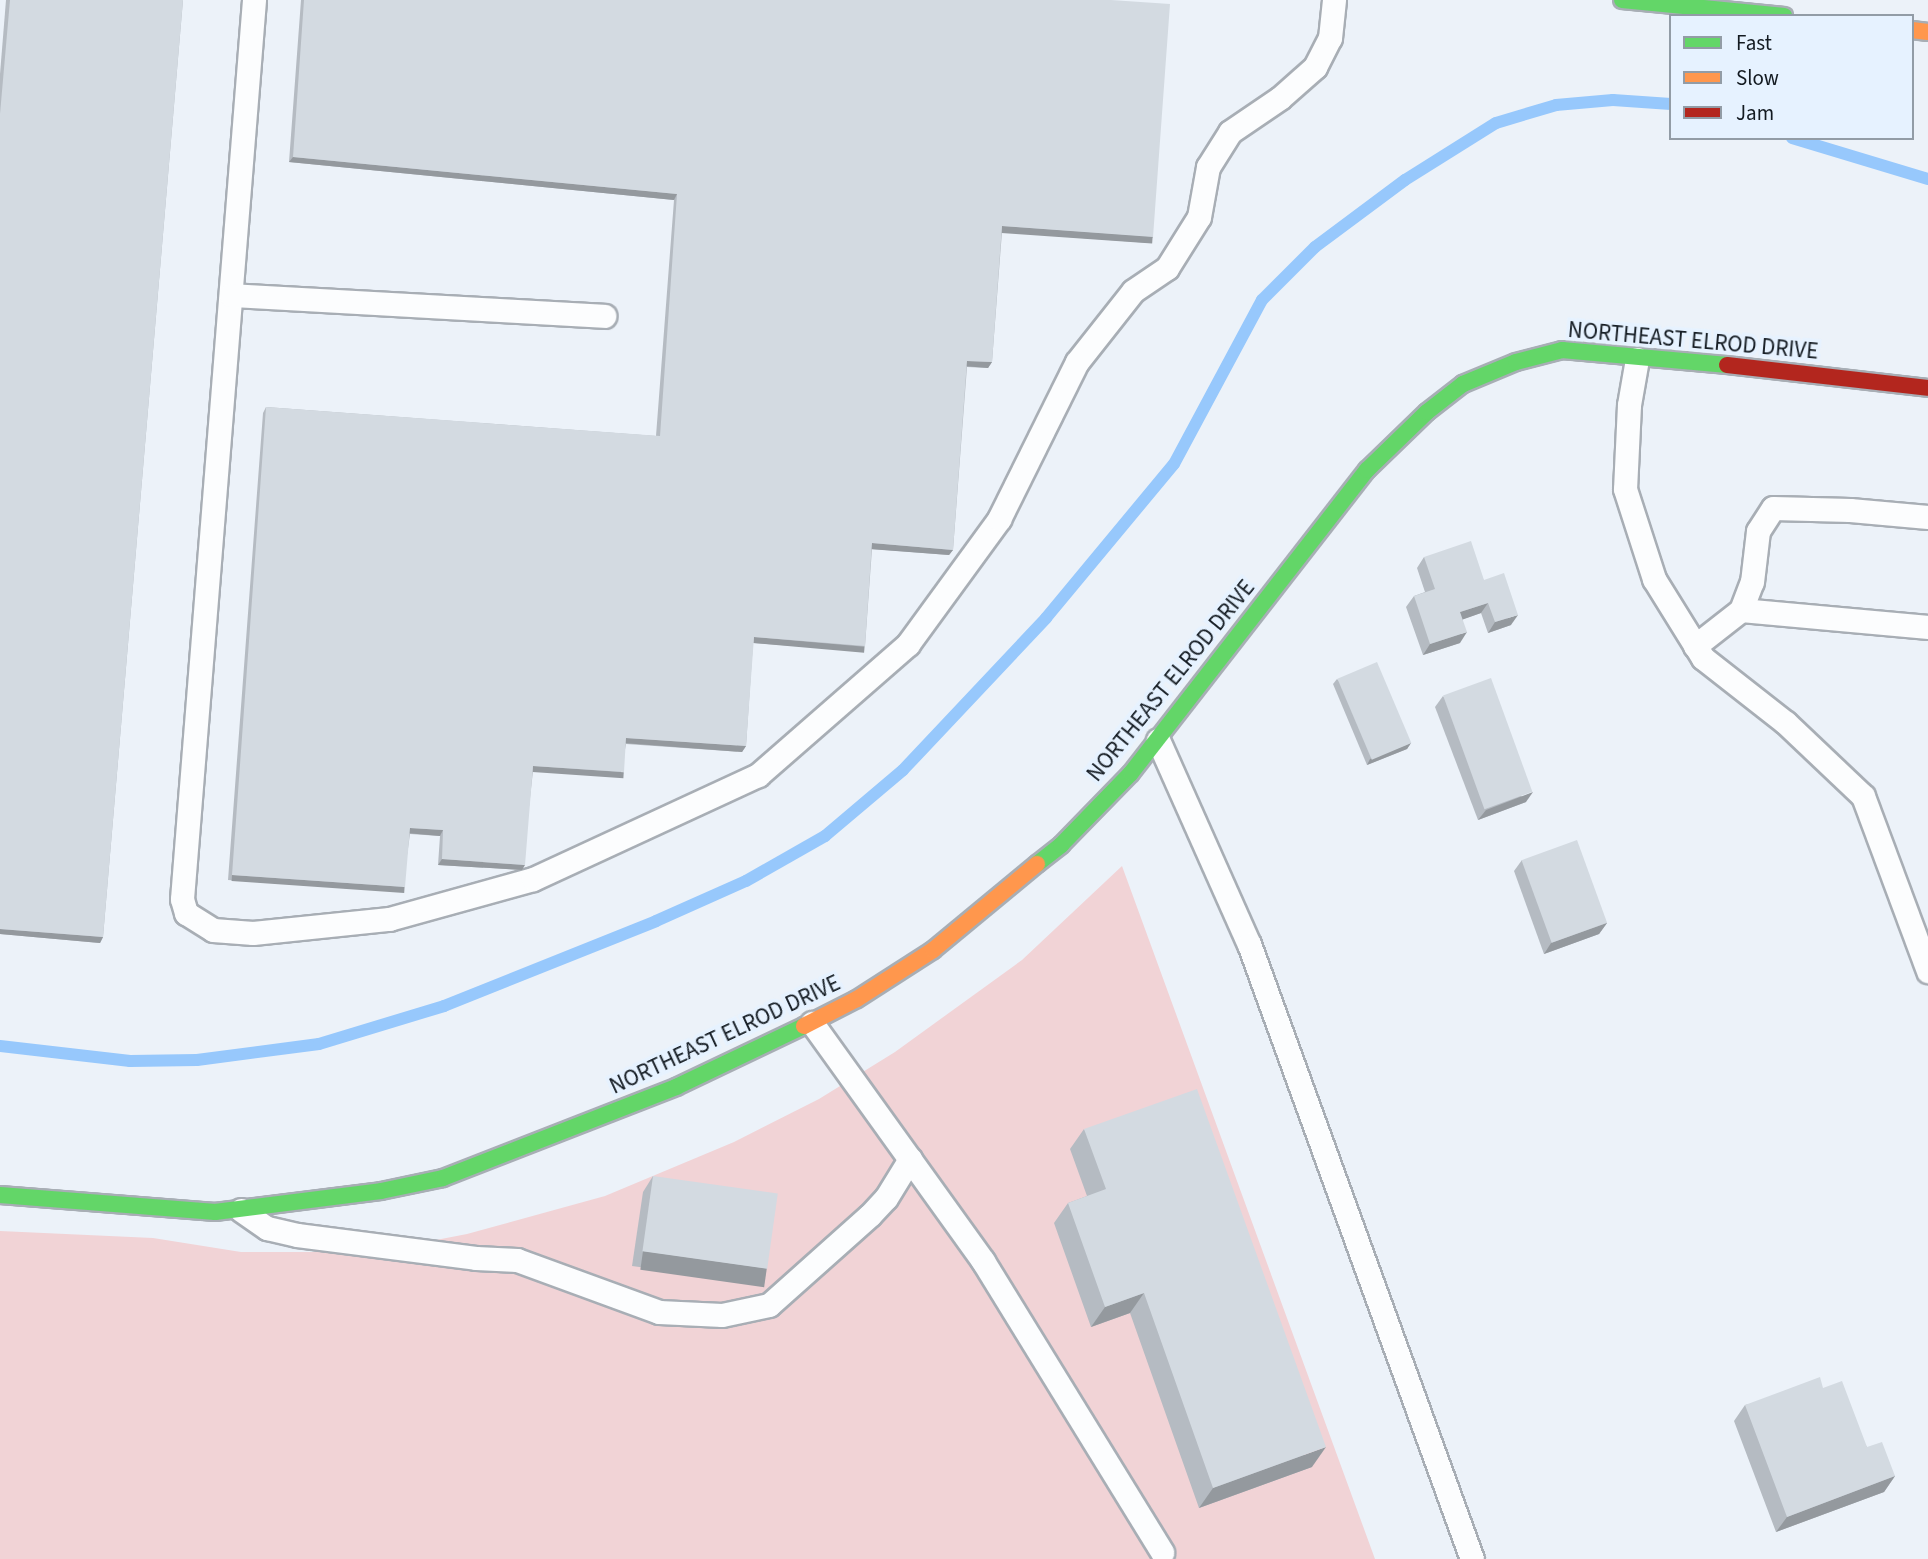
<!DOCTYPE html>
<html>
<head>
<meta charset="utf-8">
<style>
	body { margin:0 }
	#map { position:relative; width:1928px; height:1559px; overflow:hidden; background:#ecf2f9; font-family:"Source Sans 3",sans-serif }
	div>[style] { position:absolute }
	.green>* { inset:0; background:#f1d3d6 }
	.stream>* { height:12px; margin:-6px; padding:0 6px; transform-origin:6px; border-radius:6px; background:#97c8fc }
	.roads { filter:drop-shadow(2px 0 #a8aeb5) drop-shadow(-2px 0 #a8aeb5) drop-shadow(0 2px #a8aeb5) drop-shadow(0 -2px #a8aeb5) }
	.lane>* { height:23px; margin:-11.5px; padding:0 11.5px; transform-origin:11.5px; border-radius:11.5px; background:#fcfdfe }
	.fast>* { height:16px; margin:-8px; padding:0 8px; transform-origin:8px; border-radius:8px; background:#63d668 }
	.slow>* { height:16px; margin:-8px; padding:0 8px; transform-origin:8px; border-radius:8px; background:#ff974d }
	.jam>* { height:16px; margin:-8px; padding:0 8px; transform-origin:8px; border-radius:8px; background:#b3261e }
	.wall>* { inset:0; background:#b5bbc2 }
	.shaded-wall>* { inset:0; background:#94999e; transform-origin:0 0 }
	.building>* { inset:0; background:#d3dae1; transform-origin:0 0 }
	span { translate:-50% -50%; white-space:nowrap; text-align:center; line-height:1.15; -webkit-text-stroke:7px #e6f2ff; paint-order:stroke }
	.street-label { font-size:23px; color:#131a21 }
	.legend { position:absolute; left:1669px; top:14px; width:245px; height:126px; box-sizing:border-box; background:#e6f2ff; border:2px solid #929ca6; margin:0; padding:9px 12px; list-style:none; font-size:21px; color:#131a21 }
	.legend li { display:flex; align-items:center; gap:14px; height:35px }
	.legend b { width:35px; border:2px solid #929ca6 }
</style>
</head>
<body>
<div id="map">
	<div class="green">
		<div style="clip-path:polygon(1122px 866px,1375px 1559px,0 1559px,0 1231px,153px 1238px,241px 1252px,374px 1252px,467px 1234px,605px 1196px,734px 1142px,819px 1099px,895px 1052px,1022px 960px)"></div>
	</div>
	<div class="stream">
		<div style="left:1792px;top:138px;width:142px;rotate:16.8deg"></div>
		<div style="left:0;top:1046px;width:131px;rotate:6.6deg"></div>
		<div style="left:130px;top:1061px;width:67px;rotate:-0.9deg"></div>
		<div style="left:197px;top:1060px;width:123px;rotate:-7.5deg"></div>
		<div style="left:319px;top:1044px;width:131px;rotate:-16.9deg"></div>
		<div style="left:444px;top:1006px;width:228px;rotate:-21.8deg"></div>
		<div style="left:656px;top:921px;width:98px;rotate:-24deg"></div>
		<div style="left:746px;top:881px;width:91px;rotate:-29.7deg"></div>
		<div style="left:825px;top:836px;width:102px;rotate:-40.2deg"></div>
		<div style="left:903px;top:770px;width:209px;rotate:-46.7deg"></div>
		<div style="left:1046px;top:618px;width:200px;rotate:-50.3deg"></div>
		<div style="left:1174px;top:464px;width:186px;rotate:-61.8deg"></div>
		<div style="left:1262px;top:300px;width:75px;rotate:-45deg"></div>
		<div style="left:1315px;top:247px;width:112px;rotate:-36.7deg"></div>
		<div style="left:1405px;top:180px;width:107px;rotate:-32.1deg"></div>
		<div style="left:1496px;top:123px;width:63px;rotate:-16.7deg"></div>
		<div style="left:1556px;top:105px;width:57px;rotate:-5deg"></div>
		<div style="left:1613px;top:100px;width:58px;rotate:3.9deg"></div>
	</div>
	<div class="roads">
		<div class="lane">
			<div style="left:254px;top:0;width:902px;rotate:94.58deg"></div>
			<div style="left:182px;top:899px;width:15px;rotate:74deg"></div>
			<div style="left:186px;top:913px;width:32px;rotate:32deg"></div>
			<div style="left:213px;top:930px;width:40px;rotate:4.3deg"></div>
			<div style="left:253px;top:933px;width:137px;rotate:-5.9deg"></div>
			<div style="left:389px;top:919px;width:149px;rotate:-15.5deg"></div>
			<div style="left:533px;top:879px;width:248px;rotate:-24.8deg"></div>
			<div style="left:758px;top:775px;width:199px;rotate:-41.1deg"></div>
			<div style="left:908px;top:644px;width:155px;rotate:-53.9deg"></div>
			<div style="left:999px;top:519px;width:175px;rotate:-63.6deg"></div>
			<div style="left:1077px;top:362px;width:90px;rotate:-51.7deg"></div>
			<div style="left:1133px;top:291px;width:41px;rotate:-34.1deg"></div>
			<div style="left:1167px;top:268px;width:60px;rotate:-57.9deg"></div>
			<div style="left:1199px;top:217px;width:51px;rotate:-79.8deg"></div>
			<div style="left:1208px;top:167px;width:41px;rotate:-57.8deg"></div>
			<div style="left:1230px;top:132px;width:60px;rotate:-34.2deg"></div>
			<div style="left:1280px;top:98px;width:47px;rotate:-41.5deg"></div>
			<div style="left:1315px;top:67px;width:33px;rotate:-63deg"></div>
			<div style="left:1330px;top:38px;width:38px;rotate:-84deg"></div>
			<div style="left:231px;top:295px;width:374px;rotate:3.2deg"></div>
			<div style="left:1637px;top:359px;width:47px;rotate:99.9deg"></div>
			<div style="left:1629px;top:405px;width:84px;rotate:92.7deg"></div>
			<div style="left:1625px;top:489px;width:95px;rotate:72.1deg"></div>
			<div style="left:1654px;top:579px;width:93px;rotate:58.2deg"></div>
			<div style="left:1703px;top:658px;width:105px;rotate:38.1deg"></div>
			<div style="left:1786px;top:723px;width:106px;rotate:43.5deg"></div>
			<div style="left:1863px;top:796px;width:187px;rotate:69.6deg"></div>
			<div style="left:1741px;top:610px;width:188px;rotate:5.2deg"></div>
			<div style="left:1695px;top:646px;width:58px;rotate:-38deg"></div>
			<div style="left:1741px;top:610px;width:30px;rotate:-69deg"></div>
			<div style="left:1752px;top:582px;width:51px;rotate:-83.3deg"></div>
			<div style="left:1758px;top:531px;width:27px;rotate:-57deg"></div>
			<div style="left:1773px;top:508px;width:77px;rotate:1.5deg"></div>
			<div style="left:1850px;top:510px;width:78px;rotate:5.1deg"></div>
			<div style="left:1158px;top:740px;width:223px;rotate:66deg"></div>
			<div style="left:1249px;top:944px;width:654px;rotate:70.07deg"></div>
			<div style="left:812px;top:1023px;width:293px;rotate:54.3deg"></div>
			<div style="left:983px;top:1261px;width:342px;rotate:58.4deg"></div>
			<div style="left:241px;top:1210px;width:32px;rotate:35deg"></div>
			<div style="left:267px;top:1228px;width:31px;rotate:13deg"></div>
			<div style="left:297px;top:1235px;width:180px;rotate:7.3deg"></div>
			<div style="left:476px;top:1258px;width:41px;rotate:2.8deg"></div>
			<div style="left:517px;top:1260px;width:151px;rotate:20.1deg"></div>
			<div style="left:659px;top:1312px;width:63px;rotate:2.7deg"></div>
			<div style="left:722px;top:1315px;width:48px;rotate:-12deg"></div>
			<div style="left:769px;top:1305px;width:135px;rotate:-41.7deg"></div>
			<div style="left:870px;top:1215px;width:23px;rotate:-47deg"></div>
			<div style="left:886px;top:1198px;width:46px;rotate:-58.4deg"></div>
		</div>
		<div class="fast">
			<div style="left:1622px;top:0;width:163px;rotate:5.6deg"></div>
			<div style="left:1037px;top:864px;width:31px;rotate:-38deg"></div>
			<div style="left:1061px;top:845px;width:100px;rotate:-45.8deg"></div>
			<div style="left:1131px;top:773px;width:384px;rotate:-52.1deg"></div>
			<div style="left:1367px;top:470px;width:83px;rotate:-44deg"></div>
			<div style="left:1427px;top:412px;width:46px;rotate:-37.9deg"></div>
			<div style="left:1463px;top:384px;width:57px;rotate:-22.5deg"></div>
			<div style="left:1516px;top:362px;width:48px;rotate:-14.6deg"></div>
			<div style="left:1562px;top:350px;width:166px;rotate:5.2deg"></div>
			<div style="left:0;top:1195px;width:216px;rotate:4.5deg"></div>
			<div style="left:215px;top:1212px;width:167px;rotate:-7.2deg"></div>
			<div style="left:381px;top:1191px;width:63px;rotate:-11.8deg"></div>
			<div style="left:443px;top:1178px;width:250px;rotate:-21.3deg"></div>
			<div style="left:676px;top:1087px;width:142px;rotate:-25.5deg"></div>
		</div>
		<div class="slow">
			<div style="left:1912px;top:30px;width:16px;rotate:7deg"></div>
			<div style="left:804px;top:1026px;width:59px;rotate:-27deg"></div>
			<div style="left:857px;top:999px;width:90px;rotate:-32.8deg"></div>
			<div style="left:933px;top:950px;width:135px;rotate:-39.6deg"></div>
		</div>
		<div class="jam">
			<div style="left:1727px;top:365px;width:202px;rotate:6.5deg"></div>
		</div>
	</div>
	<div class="wall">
		<div style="clip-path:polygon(6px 0,183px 0,103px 937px,100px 943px,0 934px,0 74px)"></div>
		<div style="clip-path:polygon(301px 0,1111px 0,1153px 237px,1149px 243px,1002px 232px,992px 362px,988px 368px,967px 367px,953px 550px,949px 555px,872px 549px,865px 646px,861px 651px,753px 643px,746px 746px,742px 752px,626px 744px,620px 777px,533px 771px,522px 870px,438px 865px,440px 836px,410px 834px,402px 892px,228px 880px,263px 413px,266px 407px,656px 436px,674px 200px,289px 162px)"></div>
		<div style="clip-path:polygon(1424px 557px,1484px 580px,1511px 625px,1488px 633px,1481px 613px,1463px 619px,1460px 643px,1423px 655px,1406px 607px,1414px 596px,1425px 592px,1417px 568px)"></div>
		<div style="clip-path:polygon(1337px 679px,1411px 743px,1407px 749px,1367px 765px,1333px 684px)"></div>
		<div style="clip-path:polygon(1443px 696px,1526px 802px,1478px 820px,1435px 707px)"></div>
		<div style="clip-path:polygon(1522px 860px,1607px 923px,1599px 934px,1544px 954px,1514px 871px)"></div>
		<div style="clip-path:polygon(1084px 1129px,1312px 1467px,1199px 1508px,1130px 1313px,1091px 1327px,1054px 1223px,1068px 1203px,1087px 1196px,1070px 1149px)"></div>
		<div style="clip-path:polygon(653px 1176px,767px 1268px,756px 1283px,632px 1266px,643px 1192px)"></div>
		<div style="clip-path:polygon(1823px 1388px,1867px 1447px,1895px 1476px,1884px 1492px,1776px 1532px,1734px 1421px,1745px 1405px)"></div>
	</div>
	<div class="shaded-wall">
		<div style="clip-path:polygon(293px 157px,677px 194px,674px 200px,289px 162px)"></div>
		<div style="left:1002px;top:226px;width:151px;height:7px;rotate:4deg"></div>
		<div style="clip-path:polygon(967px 361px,992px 362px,988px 368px,963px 366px)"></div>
		<div style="clip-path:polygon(872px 543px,953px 550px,949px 555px,869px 549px)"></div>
		<div style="clip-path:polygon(1488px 603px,1481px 613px,1453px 623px,1460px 612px)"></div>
		<div style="clip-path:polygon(1518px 615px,1511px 625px,1488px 633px,1495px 622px)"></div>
		<div style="clip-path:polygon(1467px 632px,1460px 643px,1423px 655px,1430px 644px)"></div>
		<div style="left:754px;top:637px;width:111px;height:6px;rotate:5deg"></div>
		<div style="clip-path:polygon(626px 738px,746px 746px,742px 752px,623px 743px)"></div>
		<div style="clip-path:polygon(1411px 743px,1407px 749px,1367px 765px,1370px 759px)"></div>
		<div style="left:533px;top:766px;width:91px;height:6px;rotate:4deg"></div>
		<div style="clip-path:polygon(1533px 792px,1526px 802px,1478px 820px,1486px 810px)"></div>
		<div style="clip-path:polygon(410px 828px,443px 830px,440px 836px,406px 833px)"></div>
		<div style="clip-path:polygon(442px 859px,525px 865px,522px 870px,438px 865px)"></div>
		<div style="left:232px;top:875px;width:173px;height:6px;rotate:4deg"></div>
		<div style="clip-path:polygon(1607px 923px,1599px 934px,1544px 954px,1551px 943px)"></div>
		<div style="clip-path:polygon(0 929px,103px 937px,100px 943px,0 934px)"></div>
		<div style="left:643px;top:1251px;width:125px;height:19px;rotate:8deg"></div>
		<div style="clip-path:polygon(1144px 1293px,1130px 1313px,1091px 1327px,1105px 1307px)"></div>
		<div style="clip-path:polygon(1326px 1447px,1312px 1467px,1199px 1508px,1213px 1488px)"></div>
		<div style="clip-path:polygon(1895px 1476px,1884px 1492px,1776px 1532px,1787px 1517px)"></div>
	</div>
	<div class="building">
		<div style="clip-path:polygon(10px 0,183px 0,103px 937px,0 929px,0 114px)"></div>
		<div style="clip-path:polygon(304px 0,1111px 0,1170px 4px,1153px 237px,1002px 226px,992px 362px,967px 361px,953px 550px,872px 543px,865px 646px,754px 637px,746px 746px,626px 738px,624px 772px,533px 766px,525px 865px,442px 859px,443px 830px,410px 828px,405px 887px,232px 875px,266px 407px,660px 436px,677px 194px,293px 157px)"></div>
		<div style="clip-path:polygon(1471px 541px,1484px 580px,1504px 573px,1518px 615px,1495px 622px,1488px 603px,1460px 612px,1467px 632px,1430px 644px,1414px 596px,1435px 589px,1424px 557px)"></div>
		<div style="left:1377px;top:662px;width:88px;height:43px;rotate:67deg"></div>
		<div style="left:1491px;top:678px;width:121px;height:51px;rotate:70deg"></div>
		<div style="left:1577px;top:840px;width:88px;height:59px;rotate:70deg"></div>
		<div style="clip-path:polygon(1197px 1089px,1326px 1447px,1213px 1488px,1144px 1293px,1105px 1307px,1068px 1203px,1106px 1189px,1084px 1129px)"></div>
		<div style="left:653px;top:1176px;width:126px;height:76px;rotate:8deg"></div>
		<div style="clip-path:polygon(1820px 1377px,1823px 1388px,1842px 1381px,1867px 1447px,1882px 1442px,1895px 1476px,1787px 1517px,1745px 1405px)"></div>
	</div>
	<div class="street-label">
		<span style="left:1693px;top:341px;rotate:5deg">NORTHEAST ELROD DRIVE</span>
		<span style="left:1171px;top:681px;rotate:-51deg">NORTHEAST ELROD DRIVE</span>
		<span style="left:725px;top:1035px;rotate:-25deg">NORTHEAST ELROD DRIVE</span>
	</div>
	<ul class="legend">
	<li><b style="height:9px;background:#63d668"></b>Fast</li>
	<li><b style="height:9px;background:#ff974d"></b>Slow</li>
	<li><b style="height:9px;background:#b3261e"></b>Jam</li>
	</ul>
</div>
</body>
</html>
